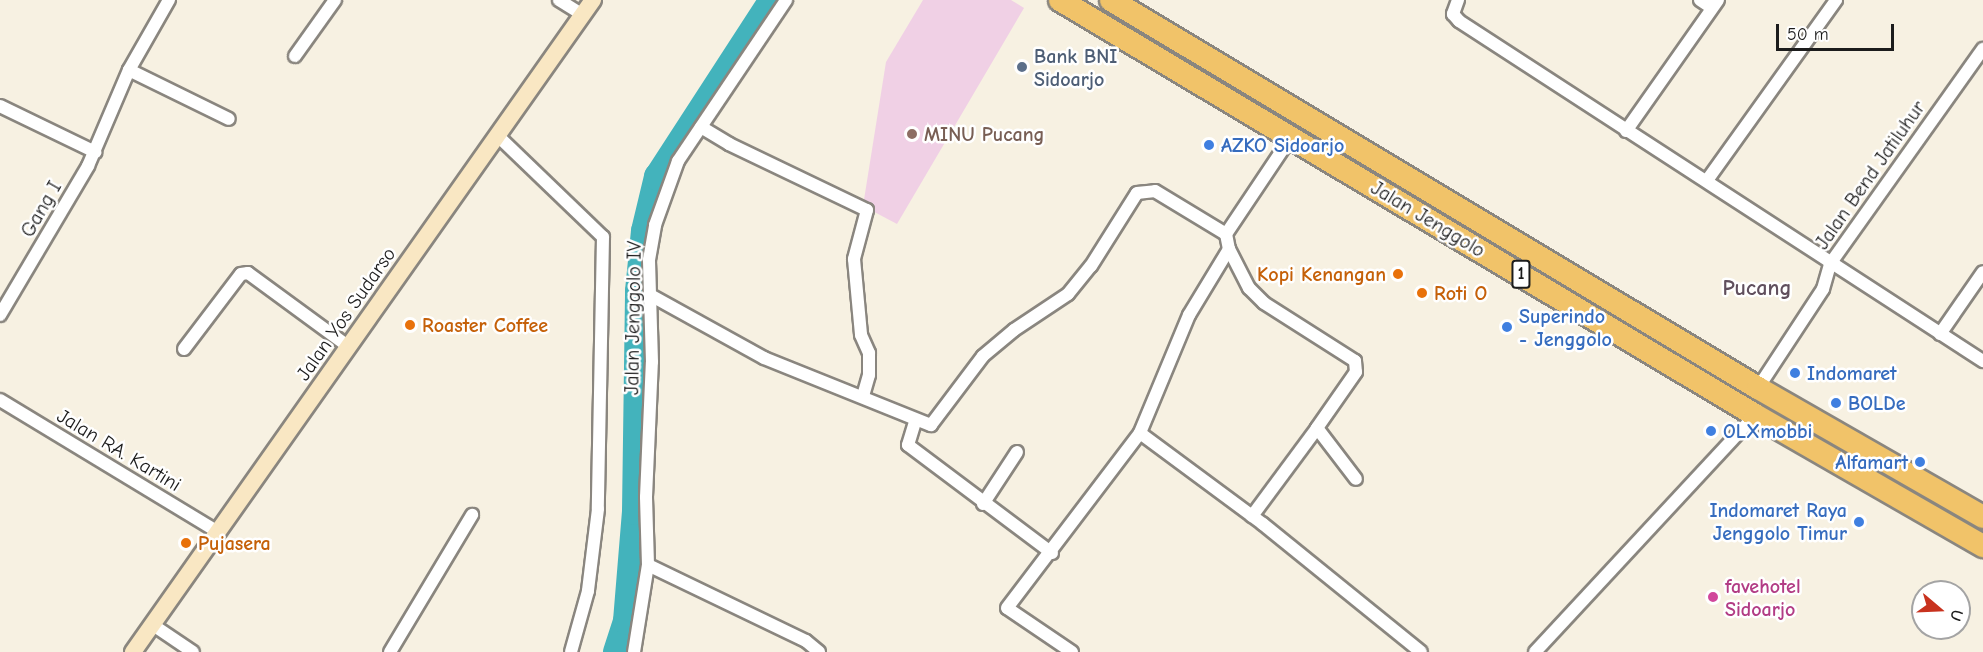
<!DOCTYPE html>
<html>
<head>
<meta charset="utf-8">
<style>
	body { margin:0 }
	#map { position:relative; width:1983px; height:652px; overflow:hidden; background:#f7f1e2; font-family:"Comic Neue",sans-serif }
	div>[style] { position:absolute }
	.built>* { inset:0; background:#f0d0e5 }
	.river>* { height:28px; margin:-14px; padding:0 14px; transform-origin:14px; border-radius:14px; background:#43b3bc }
	.roads { filter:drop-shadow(2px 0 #8a867f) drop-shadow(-2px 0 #8a867f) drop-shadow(0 2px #8a867f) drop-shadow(0 -2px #8a867f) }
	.street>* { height:12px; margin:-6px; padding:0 6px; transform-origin:6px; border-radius:6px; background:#fff }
	.secondary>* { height:16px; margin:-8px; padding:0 8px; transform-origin:8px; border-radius:8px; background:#f9e7c3 }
	.highway>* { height:22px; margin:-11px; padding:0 11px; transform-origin:11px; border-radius:11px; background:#f1c369 }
	.dots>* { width:16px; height:16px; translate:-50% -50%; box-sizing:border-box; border:3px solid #fff; border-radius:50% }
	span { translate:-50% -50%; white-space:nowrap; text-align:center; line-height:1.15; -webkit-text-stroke:5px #fff; paint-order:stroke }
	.shield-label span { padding:2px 4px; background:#fff; border:2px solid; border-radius:4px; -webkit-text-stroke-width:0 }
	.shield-label { font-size:18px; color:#1c1c1c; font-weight:700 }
	.service-label { font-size:20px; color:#4e5e75; font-weight:700 }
	.left { translate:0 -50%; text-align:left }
	.education-label { font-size:20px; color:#785e54; font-weight:700 }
	.shop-label { font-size:20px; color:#366cbe; font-weight:700 }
	.right { translate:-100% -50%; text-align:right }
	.street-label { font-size:20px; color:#1c1c1c }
	.food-label { font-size:20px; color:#c56008; font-weight:700 }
	.hotel-label { font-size:20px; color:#b23c85; font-weight:700 }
	.quarter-label { font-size:22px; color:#604f5d; font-weight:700 }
	.north { position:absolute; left:1911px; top:580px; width:60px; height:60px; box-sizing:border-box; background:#fff; border:2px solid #a4a4a4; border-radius:50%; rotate:109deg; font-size:16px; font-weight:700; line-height:24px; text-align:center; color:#1c1c1c }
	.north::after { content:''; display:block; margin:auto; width:21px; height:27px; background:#c8321e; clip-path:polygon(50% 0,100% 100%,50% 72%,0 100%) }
	.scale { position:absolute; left:1776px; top:24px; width:118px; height:27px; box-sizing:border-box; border:3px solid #1c1c1c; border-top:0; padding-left:8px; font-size:18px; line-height:21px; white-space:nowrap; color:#1c1c1c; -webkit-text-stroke:4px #fff; paint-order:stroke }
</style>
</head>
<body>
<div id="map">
	<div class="built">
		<div style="clip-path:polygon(923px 0,1011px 0,1024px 8px,897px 224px,863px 206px,886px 62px)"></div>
	</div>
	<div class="river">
		<div style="left:617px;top:652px;width:33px;rotate:-72deg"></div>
		<div style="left:627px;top:621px;width:110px;rotate:-85.3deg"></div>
		<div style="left:636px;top:511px;width:220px;rotate:-89.2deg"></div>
		<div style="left:639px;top:291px;width:60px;rotate:-84.3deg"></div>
		<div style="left:645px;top:231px;width:56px;rotate:-76.5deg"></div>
		<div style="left:658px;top:177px;width:211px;rotate:-57deg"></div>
	</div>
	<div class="roads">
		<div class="street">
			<div style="left:559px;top:0;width:28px;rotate:32deg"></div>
			<div style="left:1458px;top:0;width:15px;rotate:110deg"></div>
			<div style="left:1453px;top:14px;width:9px;rotate:49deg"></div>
			<div style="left:1459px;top:21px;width:625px;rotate:32.98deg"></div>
			<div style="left:1700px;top:0;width:14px;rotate:34deg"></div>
			<div style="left:295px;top:56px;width:69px;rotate:-54.5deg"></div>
			<div style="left:129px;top:70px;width:111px;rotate:26.1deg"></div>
			<div style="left:0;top:106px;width:106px;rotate:25.8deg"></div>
			<div style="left:701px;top:127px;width:33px;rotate:31deg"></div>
			<div style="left:729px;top:144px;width:153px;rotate:25.6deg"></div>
			<div style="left:867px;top:210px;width:51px;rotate:104.9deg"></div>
			<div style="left:854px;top:259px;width:76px;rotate:84.7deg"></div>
			<div style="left:861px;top:335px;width:20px;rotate:66deg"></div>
			<div style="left:869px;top:353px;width:22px;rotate:90deg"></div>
			<div style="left:869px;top:375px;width:22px;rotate:106deg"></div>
			<div style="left:1626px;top:131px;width:160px;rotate:-54.9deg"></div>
			<div style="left:499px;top:137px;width:144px;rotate:43.9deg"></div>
			<div style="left:603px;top:237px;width:272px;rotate:91.1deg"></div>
			<div style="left:598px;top:509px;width:83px;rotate:97deg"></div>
			<div style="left:588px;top:591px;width:63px;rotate:105.6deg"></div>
			<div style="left:1291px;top:137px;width:117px;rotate:123.8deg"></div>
			<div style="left:1226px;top:234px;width:15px;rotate:79deg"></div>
			<div style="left:1229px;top:249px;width:44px;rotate:62.9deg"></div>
			<div style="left:1249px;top:288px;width:21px;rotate:45deg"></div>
			<div style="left:1264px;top:303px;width:108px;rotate:32.5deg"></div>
			<div style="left:1355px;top:361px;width:11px;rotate:85deg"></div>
			<div style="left:1356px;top:372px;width:68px;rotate:124.9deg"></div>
			<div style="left:1317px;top:428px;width:64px;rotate:52.6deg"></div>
			<div style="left:1708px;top:179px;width:220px;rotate:-54.4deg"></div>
			<div style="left:1229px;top:249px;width:77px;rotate:121.2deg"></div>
			<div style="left:1189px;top:315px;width:128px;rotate:112.6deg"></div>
			<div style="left:1140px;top:433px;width:153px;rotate:36.5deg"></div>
			<div style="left:1263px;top:524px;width:203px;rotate:39deg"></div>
			<div style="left:650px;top:295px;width:130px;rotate:28.9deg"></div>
			<div style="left:764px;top:358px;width:180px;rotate:21.9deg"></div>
			<div style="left:931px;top:425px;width:86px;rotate:-53deg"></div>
			<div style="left:983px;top:356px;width:40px;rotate:-40deg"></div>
			<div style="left:1014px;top:330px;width:65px;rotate:-33.7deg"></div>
			<div style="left:1068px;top:294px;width:36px;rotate:-51deg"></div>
			<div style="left:1091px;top:266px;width:86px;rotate:-57.8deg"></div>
			<div style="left:1137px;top:193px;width:18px;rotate:-6deg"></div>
			<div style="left:1155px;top:191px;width:83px;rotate:31.2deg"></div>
			<div style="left:0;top:315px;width:173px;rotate:-59.4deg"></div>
			<div style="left:88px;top:166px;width:104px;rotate:-66.9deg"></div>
			<div style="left:129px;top:70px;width:81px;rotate:-60.3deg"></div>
			<div style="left:1940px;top:334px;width:75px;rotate:-55.3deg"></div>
			<div style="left:184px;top:349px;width:94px;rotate:-52.8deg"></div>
			<div style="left:241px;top:274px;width:7px;rotate:-8deg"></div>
			<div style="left:248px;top:273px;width:125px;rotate:36.2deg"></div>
			<div style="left:1758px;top:388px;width:118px;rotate:-56.7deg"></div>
			<div style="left:1823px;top:289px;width:26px;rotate:-74deg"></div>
			<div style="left:1830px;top:264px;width:264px;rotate:-54.6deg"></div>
			<div style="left:0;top:400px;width:255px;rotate:31.2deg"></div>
			<div style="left:915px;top:422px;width:24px;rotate:107deg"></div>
			<div style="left:908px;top:445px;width:180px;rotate:36.9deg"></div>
			<div style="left:983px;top:504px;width:62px;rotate:-56.8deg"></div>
			<div style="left:1252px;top:516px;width:109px;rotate:-53.5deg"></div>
			<div style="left:648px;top:565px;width:175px;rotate:25.7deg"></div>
			<div style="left:806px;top:641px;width:17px;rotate:40deg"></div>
			<div style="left:153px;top:625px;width:48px;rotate:34deg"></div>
			<div style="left:390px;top:652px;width:160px;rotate:-59.1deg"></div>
			<div style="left:634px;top:652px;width:88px;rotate:-80.9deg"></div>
			<div style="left:648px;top:565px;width:68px;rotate:-91.7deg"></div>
			<div style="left:646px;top:497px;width:135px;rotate:-87.5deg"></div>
			<div style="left:652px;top:362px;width:102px;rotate:-91.7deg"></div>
			<div style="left:649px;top:260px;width:36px;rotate:-80deg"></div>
			<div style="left:655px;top:225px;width:68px;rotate:-70.2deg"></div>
			<div style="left:678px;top:161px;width:194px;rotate:-56.1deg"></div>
			<div style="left:1072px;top:652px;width:78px;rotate:-145.9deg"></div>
			<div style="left:1007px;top:608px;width:220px;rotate:-52.8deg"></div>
			<div style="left:1535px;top:652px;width:323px;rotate:-47.1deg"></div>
		</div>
		<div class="secondary">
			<div style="left:133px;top:652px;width:798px;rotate:-54.8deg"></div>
		</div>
		<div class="highway">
			<div style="left:1060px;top:0;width:809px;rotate:30.84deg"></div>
			<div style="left:1755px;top:415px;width:263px;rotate:29.9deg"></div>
			<div style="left:1111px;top:0;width:754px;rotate:30.95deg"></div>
			<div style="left:1758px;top:388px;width:259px;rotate:29.8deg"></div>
		</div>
	</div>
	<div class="dots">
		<div style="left:1022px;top:67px;background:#5c6f8a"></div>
		<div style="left:912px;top:134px;background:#8d6e63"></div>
		<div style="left:1209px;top:145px;background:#3f7fe0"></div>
		<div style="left:1398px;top:274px;background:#e8710a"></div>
		<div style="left:1422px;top:293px;background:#e8710a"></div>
		<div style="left:410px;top:325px;background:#e8710a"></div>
		<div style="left:1507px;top:327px;background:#3f7fe0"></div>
		<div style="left:1795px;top:373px;background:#3f7fe0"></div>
		<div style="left:1836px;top:403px;background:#3f7fe0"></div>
		<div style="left:1711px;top:431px;background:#3f7fe0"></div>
		<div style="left:1920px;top:462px;background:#3f7fe0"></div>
		<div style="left:1859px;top:522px;background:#3f7fe0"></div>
		<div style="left:186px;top:543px;background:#e8710a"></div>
		<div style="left:1713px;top:597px;background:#d1479c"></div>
	</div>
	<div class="shield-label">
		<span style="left:1521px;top:274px">1</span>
	</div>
	<div class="service-label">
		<span class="left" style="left:1034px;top:68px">Bank BNI<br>Sidoarjo</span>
	</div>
	<div class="education-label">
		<span class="left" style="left:924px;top:134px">MINU Pucang</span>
	</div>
	<div class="shop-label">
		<span class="left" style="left:1221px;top:145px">AZKO Sidoarjo</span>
		<span class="left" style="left:1519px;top:328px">Superindo<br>- Jenggolo</span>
		<span class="left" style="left:1807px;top:373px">Indomaret</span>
		<span class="left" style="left:1848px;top:403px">BOLDe</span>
		<span class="left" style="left:1723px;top:431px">OLXmobbi</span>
		<span class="right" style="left:1908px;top:462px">Alfamart</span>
		<span class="right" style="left:1847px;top:522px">Indomaret Raya<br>Jenggolo Timur</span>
	</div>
	<div class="street-label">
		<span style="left:1870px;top:175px;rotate:-55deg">Jalan Bend Jatiluhur</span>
		<span style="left:41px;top:209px;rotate:-60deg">Gang I</span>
		<span style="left:1428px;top:219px;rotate:31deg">Jalan Jenggolo</span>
		<span style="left:346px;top:314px;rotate:-55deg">Jalan Yos Sudarso</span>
		<span style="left:633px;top:318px;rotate:-89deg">Jalan Jenggolo IV</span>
		<span style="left:119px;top:450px;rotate:31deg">Jalan RA. Kartini</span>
	</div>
	<div class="food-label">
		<span class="right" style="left:1386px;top:274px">Kopi Kenangan</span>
		<span class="left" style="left:1434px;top:293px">Roti O</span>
		<span class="left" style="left:422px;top:325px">Roaster Coffee</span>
		<span class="left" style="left:198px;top:543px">Pujasera</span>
	</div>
	<div class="hotel-label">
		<span class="left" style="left:1725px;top:598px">favehotel<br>Sidoarjo</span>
	</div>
	<div class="quarter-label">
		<span style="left:1757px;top:289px">Pucang</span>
	</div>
	<div class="north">U</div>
	<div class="scale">50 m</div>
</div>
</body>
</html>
